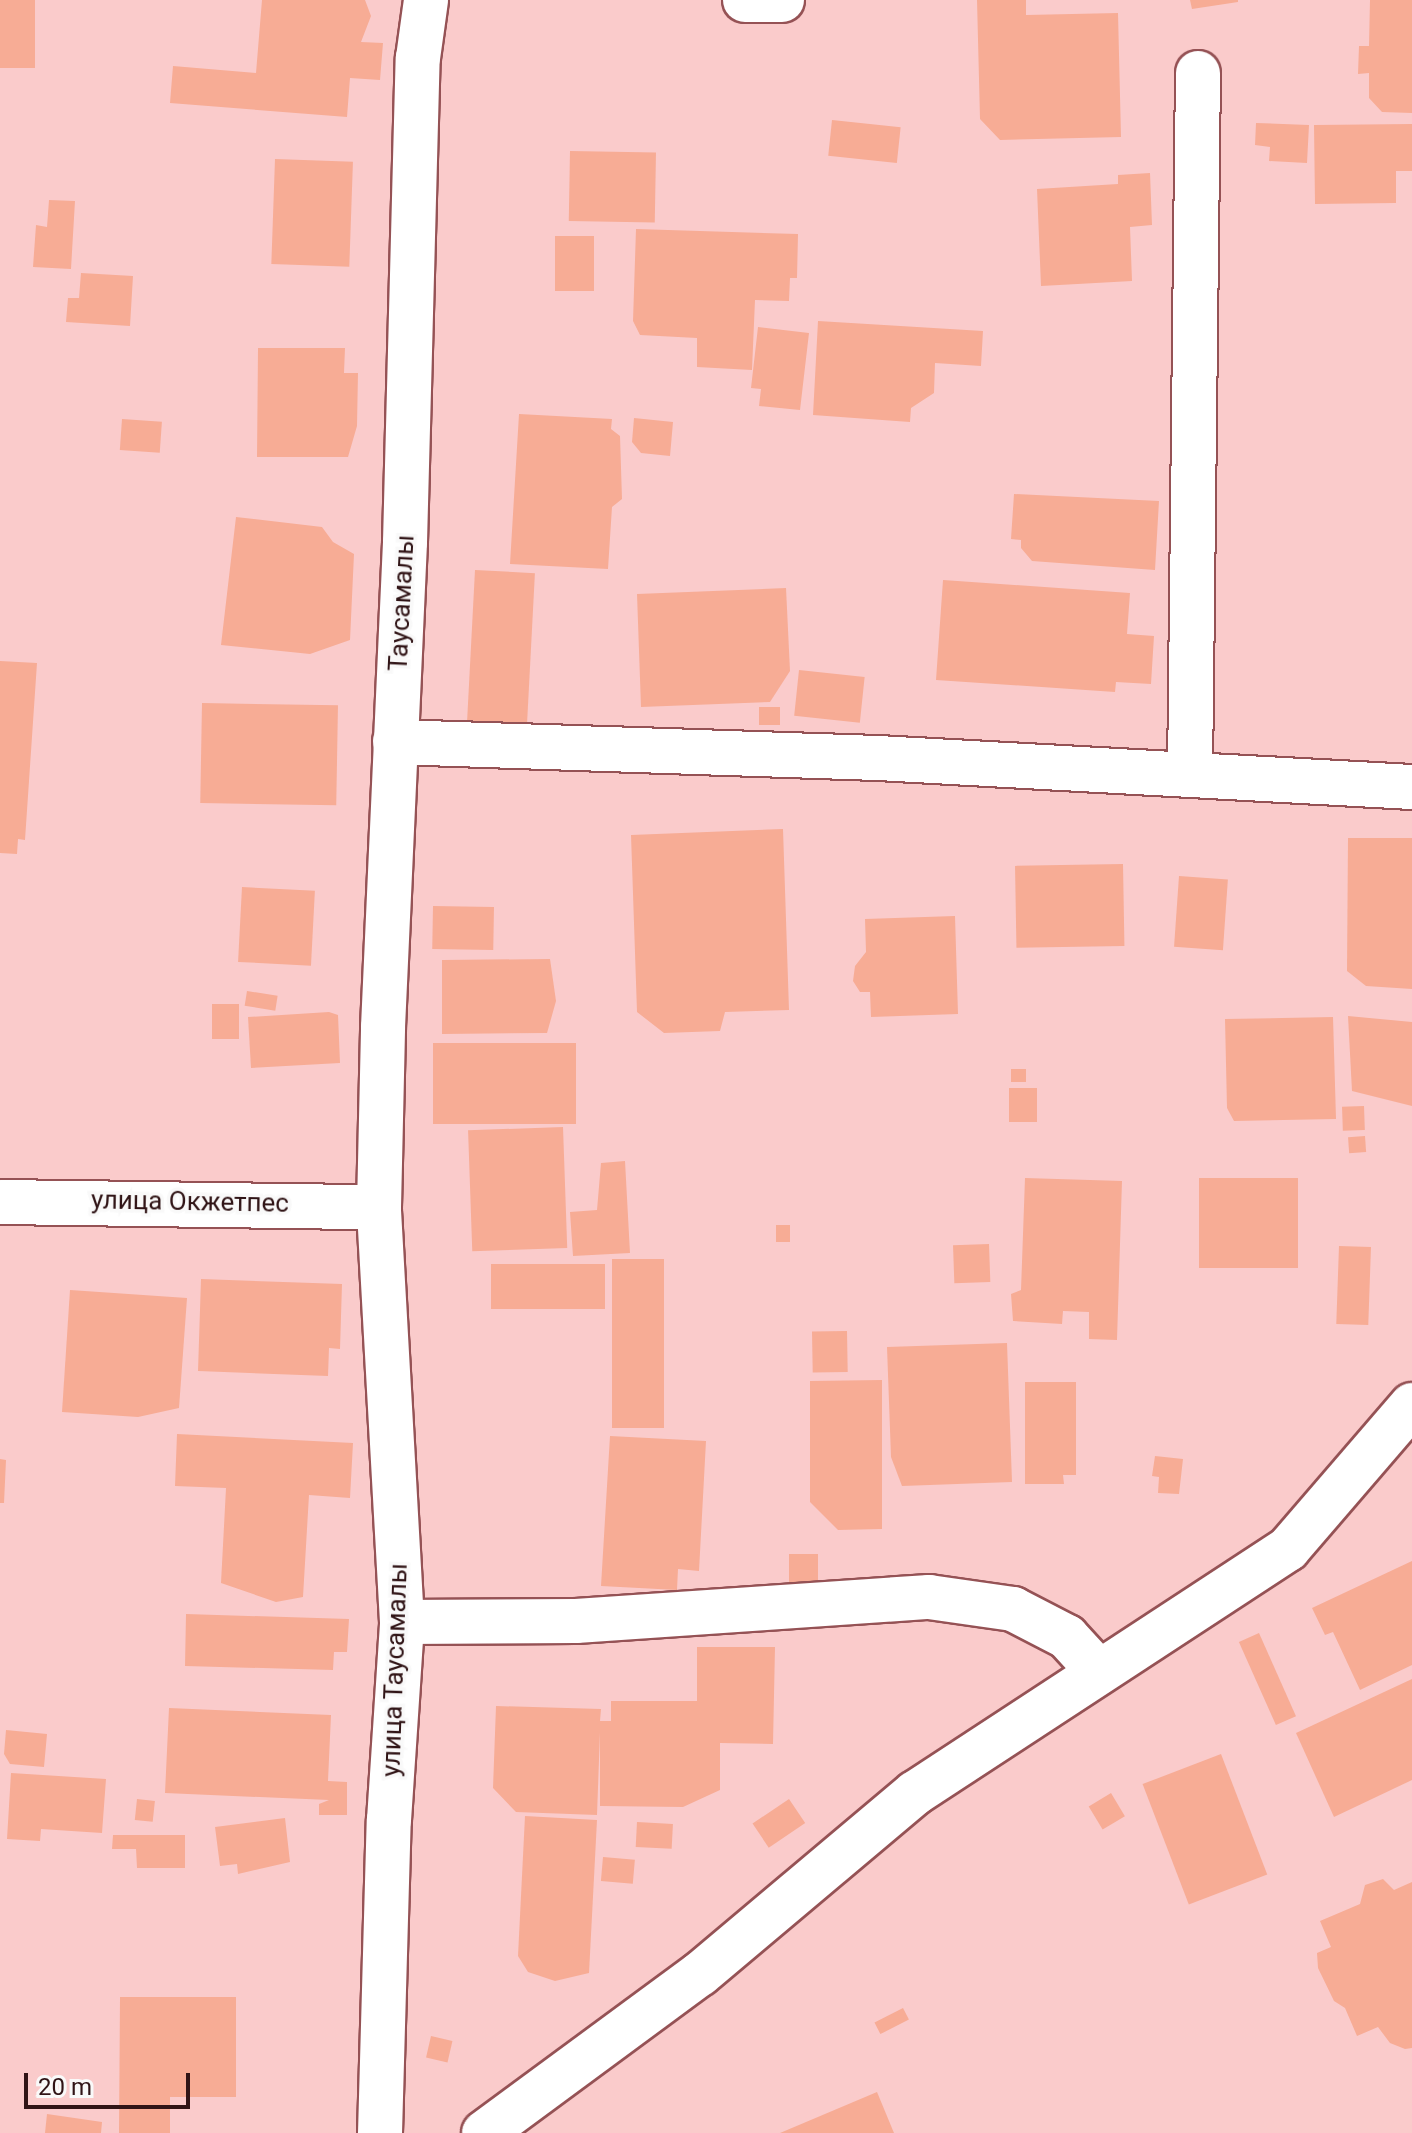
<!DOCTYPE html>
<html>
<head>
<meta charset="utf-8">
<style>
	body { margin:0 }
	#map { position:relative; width:1412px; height:2133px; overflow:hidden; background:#facbcb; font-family:Roboto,sans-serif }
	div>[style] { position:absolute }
	.building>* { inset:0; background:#f7ac95; transform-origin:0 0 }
	.roads { filter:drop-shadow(2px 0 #955255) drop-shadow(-2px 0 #955255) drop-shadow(0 2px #955255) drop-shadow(0 -2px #955255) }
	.minor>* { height:44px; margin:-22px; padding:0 22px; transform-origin:22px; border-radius:22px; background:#fff }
	.tertiary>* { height:44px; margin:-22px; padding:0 22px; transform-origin:22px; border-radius:22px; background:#fff }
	span { translate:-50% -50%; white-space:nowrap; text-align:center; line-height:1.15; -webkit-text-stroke:7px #f9f9f9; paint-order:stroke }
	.street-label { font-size:26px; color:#301416 }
	.scale { position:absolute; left:24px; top:2073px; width:166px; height:36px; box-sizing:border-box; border:4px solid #301416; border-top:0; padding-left:10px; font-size:24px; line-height:28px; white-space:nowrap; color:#301416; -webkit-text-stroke:6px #f9f9f9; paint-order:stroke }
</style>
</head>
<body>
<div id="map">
	<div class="building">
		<div style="left:0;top:0;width:35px;height:68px"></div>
		<div style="clip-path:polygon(262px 0,365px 0,371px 16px,361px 42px,383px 43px,380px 80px,350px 78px,347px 117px,170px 103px,173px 66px,256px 73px)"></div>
		<div style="clip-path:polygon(977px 0,1026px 0,1026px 15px,1118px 13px,1121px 137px,1000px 140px,980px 119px)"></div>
		<div style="clip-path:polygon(1190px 0,1238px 0,1238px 2px,1192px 9px)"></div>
		<div style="clip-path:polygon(1370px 0,1412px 0,1412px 113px,1382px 112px,1369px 98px,1369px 73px,1358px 74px,1359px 46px,1369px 46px)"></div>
		<div style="left:832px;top:120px;width:69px;height:36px;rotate:6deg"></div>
		<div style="clip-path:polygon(1256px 123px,1309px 125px,1307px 163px,1269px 161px,1270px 147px,1255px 145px)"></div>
		<div style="clip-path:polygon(1412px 124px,1412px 171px,1396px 171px,1396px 203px,1315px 204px,1314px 125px)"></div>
		<div style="left:570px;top:151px;width:86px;height:70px;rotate:1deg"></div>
		<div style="left:275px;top:159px;width:78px;height:105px;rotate:2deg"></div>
		<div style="clip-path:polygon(1150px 173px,1152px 225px,1130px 227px,1132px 281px,1041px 286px,1037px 189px,1118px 184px,1118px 175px)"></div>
		<div style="clip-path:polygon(49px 200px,75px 201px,71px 269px,33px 267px,36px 225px,47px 227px)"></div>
		<div style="clip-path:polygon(636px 229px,798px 234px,797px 278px,790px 278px,789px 301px,755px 300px,752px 370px,697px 367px,697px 338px,640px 335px,633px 321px)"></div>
		<div style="left:555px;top:236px;width:39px;height:55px"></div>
		<div style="clip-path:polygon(81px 273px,133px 276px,130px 326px,66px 322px,68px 298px,79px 298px)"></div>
		<div style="clip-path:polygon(818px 321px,983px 331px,981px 366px,935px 363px,934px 393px,911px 408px,910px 422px,813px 415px)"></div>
		<div style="clip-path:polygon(758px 327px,809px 333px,800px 410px,759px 406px,761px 389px,751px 388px)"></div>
		<div style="clip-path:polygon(258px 348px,345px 348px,344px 373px,358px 373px,357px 426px,348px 457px,257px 457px)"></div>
		<div style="clip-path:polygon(519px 414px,612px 419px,611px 429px,620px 436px,622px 499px,612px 507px,608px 569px,510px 564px)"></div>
		<div style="clip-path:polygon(634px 418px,673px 422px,670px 456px,641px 453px,632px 442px)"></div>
		<div style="left:122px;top:419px;width:40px;height:31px;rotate:4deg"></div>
		<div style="clip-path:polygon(1014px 494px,1159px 501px,1155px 570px,1032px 561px,1021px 548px,1021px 540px,1011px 539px)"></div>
		<div style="clip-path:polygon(236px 517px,322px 527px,333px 542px,354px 554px,350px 640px,310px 654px,221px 645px)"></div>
		<div style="left:475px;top:570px;width:60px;height:160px;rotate:3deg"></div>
		<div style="clip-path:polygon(943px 580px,1130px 593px,1127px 634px,1154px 636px,1151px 684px,1116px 682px,1115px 692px,936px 680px)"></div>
		<div style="clip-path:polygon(786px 588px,790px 671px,770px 702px,641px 707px,637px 594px)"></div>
		<div style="clip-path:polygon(0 661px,37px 663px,25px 840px,18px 839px,17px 854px,0 853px)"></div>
		<div style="left:799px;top:670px;width:66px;height:46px;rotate:6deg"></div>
		<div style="left:202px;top:703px;width:136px;height:100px;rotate:1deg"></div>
		<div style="left:759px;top:707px;width:21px;height:18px"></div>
		<div style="clip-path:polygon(783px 829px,789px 1010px,725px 1012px,720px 1031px,664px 1033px,637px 1012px,631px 835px)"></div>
		<div style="clip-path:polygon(1348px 838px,1412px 838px,1412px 989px,1366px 986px,1347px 971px)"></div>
		<div style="left:1123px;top:864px;width:82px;height:108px;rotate:89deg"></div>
		<div style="left:1179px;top:876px;width:49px;height:71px;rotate:4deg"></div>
		<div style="left:242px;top:887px;width:73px;height:75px;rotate:3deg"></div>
		<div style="left:433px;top:906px;width:61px;height:43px;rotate:1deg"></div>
		<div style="clip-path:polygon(955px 916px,958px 1014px,871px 1017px,870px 992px,860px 992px,853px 981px,855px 966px,866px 952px,865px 919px)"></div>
		<div style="clip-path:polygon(550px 959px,556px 1001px,547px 1033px,442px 1034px,442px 960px)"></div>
		<div style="left:247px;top:991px;width:31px;height:15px;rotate:9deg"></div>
		<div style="left:212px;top:1004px;width:27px;height:35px"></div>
		<div style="clip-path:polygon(329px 1012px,338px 1015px,340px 1063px,251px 1068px,248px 1017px)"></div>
		<div style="clip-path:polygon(1348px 1016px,1412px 1022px,1412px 1106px,1352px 1091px)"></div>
		<div style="clip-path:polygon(1333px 1017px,1336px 1119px,1234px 1121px,1227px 1108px,1225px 1019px)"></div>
		<div style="left:576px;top:1043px;width:81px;height:143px;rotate:90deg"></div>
		<div style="left:1011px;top:1069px;width:15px;height:13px"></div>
		<div style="left:1009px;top:1088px;width:28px;height:34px"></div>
		<div style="left:1364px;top:1106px;width:24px;height:22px;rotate:88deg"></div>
		<div style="left:563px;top:1127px;width:121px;height:95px;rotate:88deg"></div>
		<div style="left:1365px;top:1136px;width:16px;height:17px;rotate:86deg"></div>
		<div style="clip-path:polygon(625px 1161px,630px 1253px,573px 1256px,570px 1212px,597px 1210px,601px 1163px)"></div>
		<div style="clip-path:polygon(1025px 1178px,1122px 1181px,1117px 1340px,1089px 1339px,1089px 1312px,1063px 1311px,1062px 1324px,1013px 1321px,1011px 1294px,1021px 1290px)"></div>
		<div style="left:1199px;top:1178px;width:99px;height:90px"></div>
		<div style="left:776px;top:1225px;width:14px;height:17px"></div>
		<div style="left:989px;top:1244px;width:38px;height:36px;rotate:88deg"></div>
		<div style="left:1339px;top:1246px;width:32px;height:78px;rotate:2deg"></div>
		<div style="left:612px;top:1259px;width:52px;height:169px"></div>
		<div style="left:605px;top:1264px;width:45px;height:114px;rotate:90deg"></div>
		<div style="clip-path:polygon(201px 1279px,342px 1284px,340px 1349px,329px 1348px,328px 1376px,198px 1371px)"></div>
		<div style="clip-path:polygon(70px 1290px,187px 1298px,179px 1408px,138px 1417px,62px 1412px)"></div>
		<div style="left:847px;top:1331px;width:41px;height:35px;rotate:89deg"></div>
		<div style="clip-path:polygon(1007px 1343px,1012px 1482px,902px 1486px,891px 1457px,887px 1347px)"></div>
		<div style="clip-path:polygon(882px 1380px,882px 1529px,838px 1530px,810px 1502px,810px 1381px)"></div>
		<div style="clip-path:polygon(1025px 1382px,1076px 1382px,1076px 1475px,1063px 1475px,1064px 1484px,1025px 1484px)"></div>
		<div style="clip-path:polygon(177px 1434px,353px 1443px,350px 1498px,309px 1495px,303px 1597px,276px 1602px,221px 1583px,226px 1488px,175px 1486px)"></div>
		<div style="clip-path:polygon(610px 1436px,706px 1441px,699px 1571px,678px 1569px,677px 1590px,601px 1586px)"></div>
		<div style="clip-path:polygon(1155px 1456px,1183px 1459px,1179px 1494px,1158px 1493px,1159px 1477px,1152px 1476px)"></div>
		<div style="clip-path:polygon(0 1459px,6px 1460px,4px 1503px,0 1503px)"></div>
		<div style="left:789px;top:1554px;width:29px;height:29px"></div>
		<div style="clip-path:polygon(1412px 1561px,1412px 1665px,1360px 1690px,1333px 1632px,1325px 1635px,1312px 1608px)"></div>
		<div style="clip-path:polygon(186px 1614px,349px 1619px,347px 1652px,334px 1652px,333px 1670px,185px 1666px)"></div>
		<div style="left:1259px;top:1633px;width:91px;height:22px;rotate:66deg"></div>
		<div style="clip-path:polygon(697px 1647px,775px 1647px,773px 1744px,720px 1743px,720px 1790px,683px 1807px,600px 1806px,600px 1732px,597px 1815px,516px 1812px,493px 1788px,496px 1706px,601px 1709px,600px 1721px,611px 1721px,611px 1701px,697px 1701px)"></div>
		<div style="clip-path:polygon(1412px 1679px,1412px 1780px,1334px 1817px,1296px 1733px)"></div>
		<div style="clip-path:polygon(169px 1708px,331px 1715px,328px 1781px,347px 1782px,347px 1815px,319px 1815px,319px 1804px,329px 1800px,165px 1793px)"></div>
		<div style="clip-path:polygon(6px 1730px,47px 1734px,44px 1767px,10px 1764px,4px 1754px)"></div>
		<div style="left:1221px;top:1754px;width:129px;height:84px;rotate:69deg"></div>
		<div style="clip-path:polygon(11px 1773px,106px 1779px,102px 1833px,41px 1829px,40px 1841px,7px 1839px)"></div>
		<div style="left:1111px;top:1793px;width:27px;height:26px;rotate:59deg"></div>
		<div style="left:137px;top:1799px;width:18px;height:21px;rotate:6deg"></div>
		<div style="left:789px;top:1799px;width:29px;height:44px;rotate:56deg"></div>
		<div style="clip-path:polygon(525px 1816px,597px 1820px,589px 1973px,555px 1981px,528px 1972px,518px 1956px)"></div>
		<div style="clip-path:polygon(285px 1818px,290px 1862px,238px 1874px,237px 1864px,220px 1866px,215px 1827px)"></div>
		<div style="left:637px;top:1822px;width:36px;height:25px;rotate:3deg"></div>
		<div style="clip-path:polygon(113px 1835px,185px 1835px,185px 1868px,137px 1868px,136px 1849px,112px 1849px)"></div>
		<div style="left:603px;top:1857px;width:32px;height:24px;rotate:5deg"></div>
		<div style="clip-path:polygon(1383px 1879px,1394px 1890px,1412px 1882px,1412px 2048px,1405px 2049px,1390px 2043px,1378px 2027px,1357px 2036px,1345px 2008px,1334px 2001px,1318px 1968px,1317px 1953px,1331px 1947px,1320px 1921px,1360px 1904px,1365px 1885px)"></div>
		<div style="clip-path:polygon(120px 1997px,236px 1997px,236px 2097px,170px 2097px,170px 2133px,119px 2133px)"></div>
		<div style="left:903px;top:2008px;width:13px;height:32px;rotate:63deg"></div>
		<div style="left:431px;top:2036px;width:22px;height:22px;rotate:13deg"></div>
		<div style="clip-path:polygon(877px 2092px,894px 2133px,780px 2133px)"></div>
		<div style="clip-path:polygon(47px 2114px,102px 2122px,101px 2133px,45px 2133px)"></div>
	</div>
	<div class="roads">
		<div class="minor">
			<div style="left:745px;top:0;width:37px"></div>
			<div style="left:395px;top:742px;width:483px;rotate:1.9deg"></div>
			<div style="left:878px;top:758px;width:535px;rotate:3.11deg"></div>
			<div style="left:1190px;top:775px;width:702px;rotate:-89.35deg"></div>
			<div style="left:0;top:1202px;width:379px;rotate:0.8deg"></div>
			<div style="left:402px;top:1622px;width:174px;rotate:-0.3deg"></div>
			<div style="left:576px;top:1621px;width:354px;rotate:-3.9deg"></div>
			<div style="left:929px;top:1597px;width:85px;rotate:8.1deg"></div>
			<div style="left:1013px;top:1609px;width:61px;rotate:27.4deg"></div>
			<div style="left:1067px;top:1637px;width:47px;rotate:47.6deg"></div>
			<div style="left:484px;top:2133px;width:268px;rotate:-36.4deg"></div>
			<div style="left:700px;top:1974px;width:281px;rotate:-40.1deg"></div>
			<div style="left:915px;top:1793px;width:446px;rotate:-33.2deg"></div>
			<div style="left:1288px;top:1549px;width:190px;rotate:-49.3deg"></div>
		</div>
		<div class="tertiary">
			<div style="left:380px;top:2133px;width:313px;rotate:-88.4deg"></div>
			<div style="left:389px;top:1820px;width:198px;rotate:-86.2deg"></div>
			<div style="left:402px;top:1622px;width:416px;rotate:-93.2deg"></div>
			<div style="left:379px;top:1207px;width:180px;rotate:-88.7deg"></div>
			<div style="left:383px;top:1027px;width:485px;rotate:-87.4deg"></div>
			<div style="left:405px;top:542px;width:484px;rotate:-88.5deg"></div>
			<div style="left:418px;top:58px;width:59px;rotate:-82.1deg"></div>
		</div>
	</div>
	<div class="street-label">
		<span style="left:402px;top:603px;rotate:-87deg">Таусамалы</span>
		<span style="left:190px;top:1202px;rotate:1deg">улица Окжетпес</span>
		<span style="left:395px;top:1670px;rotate:-88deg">улица Таусамалы</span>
	</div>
	<div class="scale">20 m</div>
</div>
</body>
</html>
